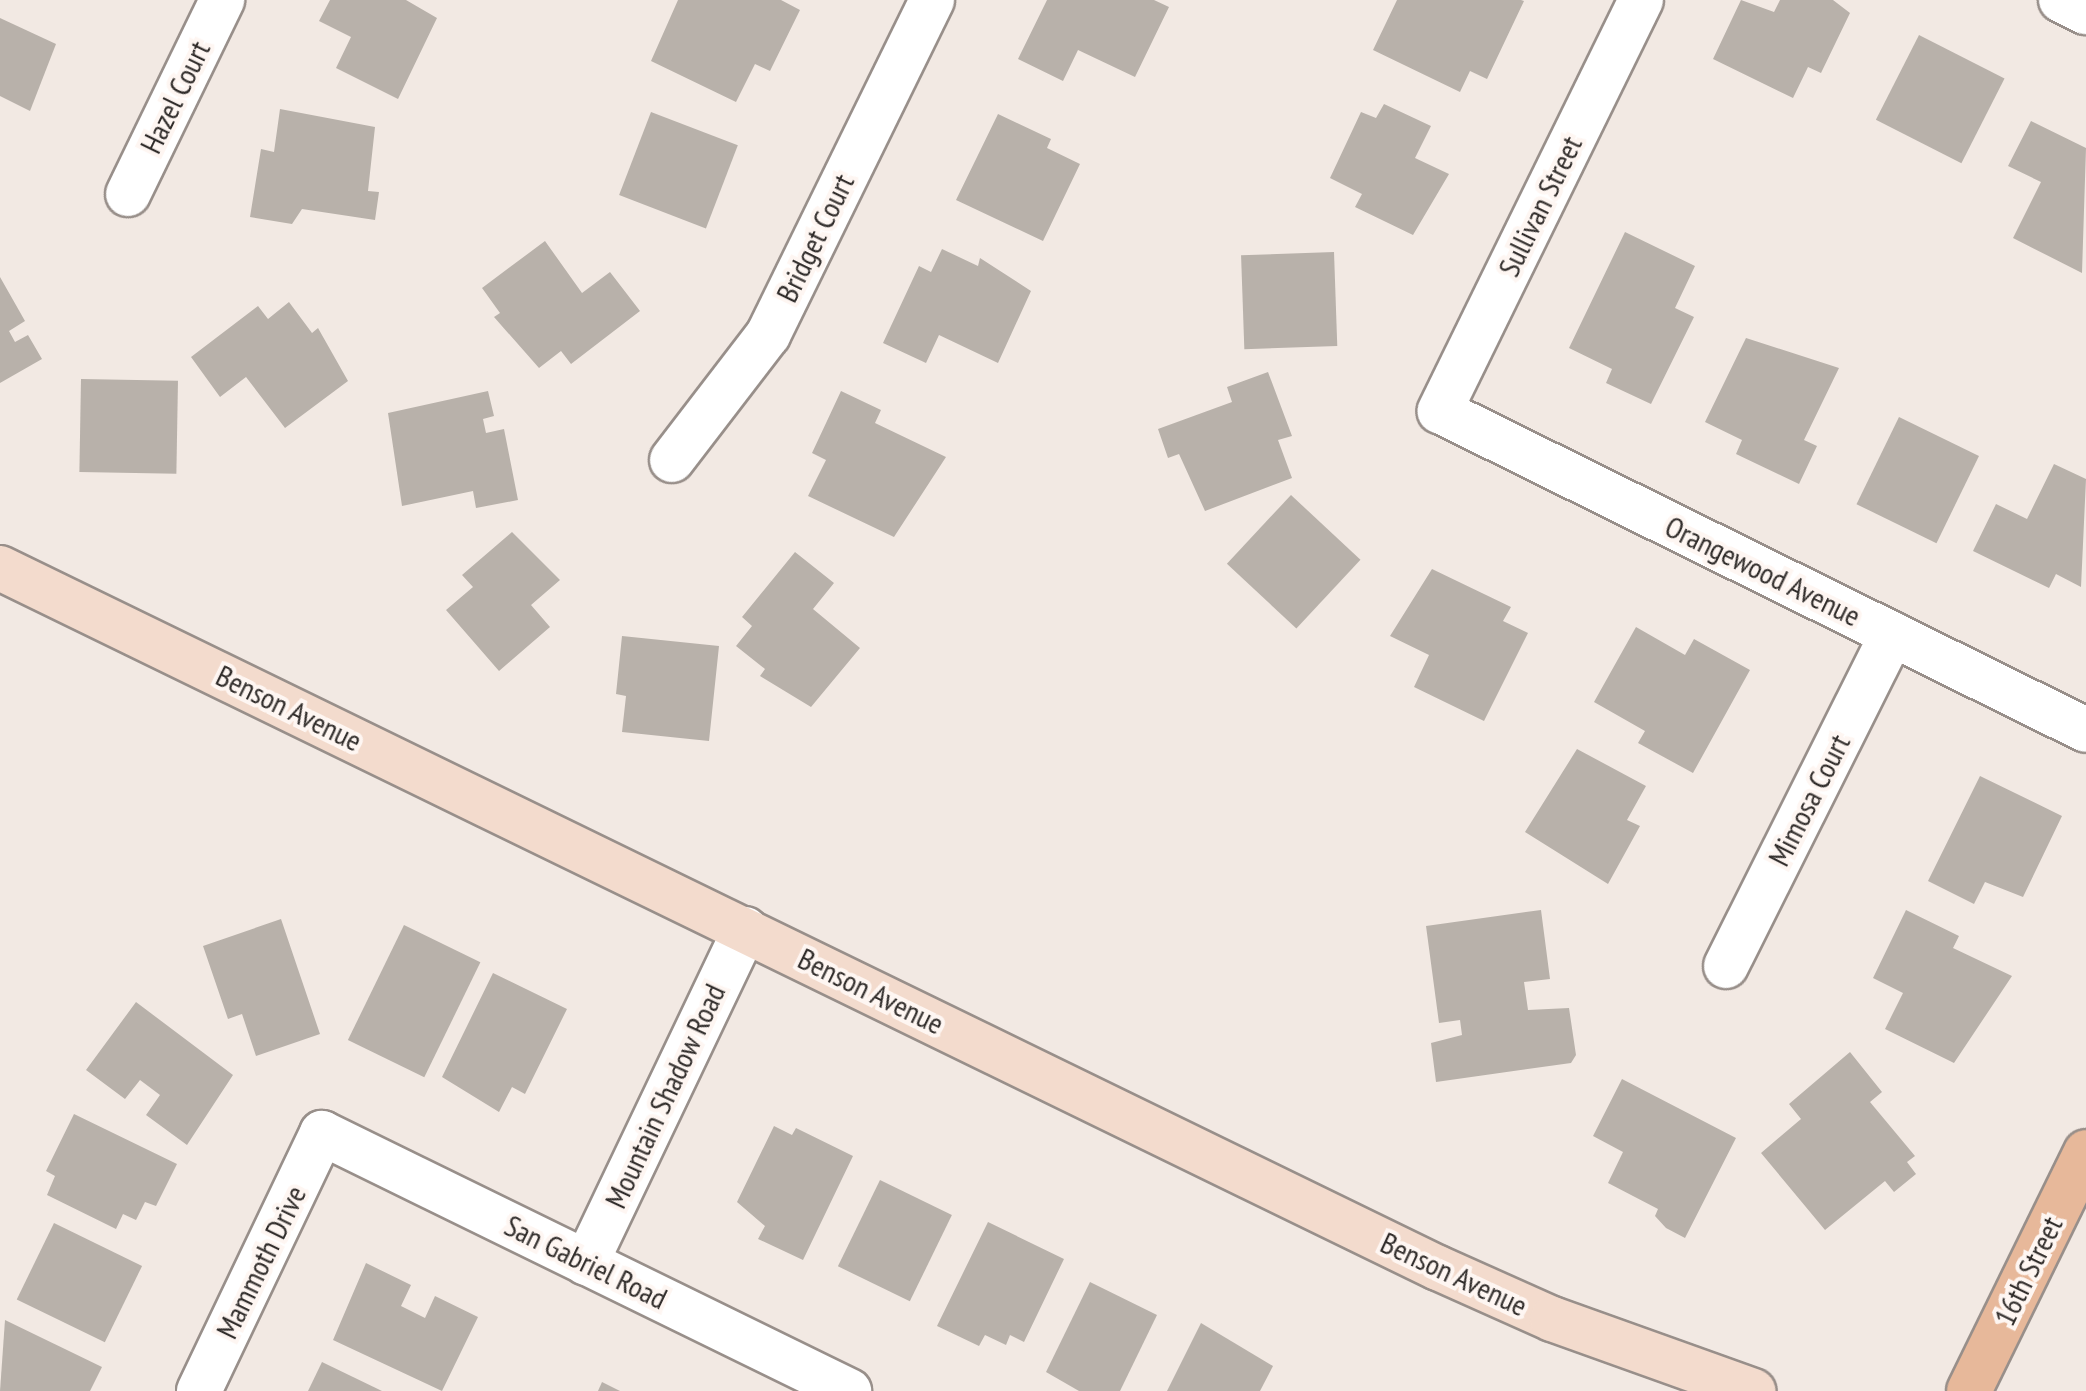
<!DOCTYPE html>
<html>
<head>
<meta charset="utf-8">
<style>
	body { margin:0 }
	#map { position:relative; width:2086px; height:1391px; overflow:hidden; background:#f2e9e3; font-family:"PT Sans Narrow",sans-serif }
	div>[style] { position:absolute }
	.building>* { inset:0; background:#b8b1aa; transform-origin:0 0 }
	.roads { filter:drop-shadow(2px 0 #988f8a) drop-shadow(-2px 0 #988f8a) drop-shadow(0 2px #988f8a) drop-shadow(0 -2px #988f8a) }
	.minor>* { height:44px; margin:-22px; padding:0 22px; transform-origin:22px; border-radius:22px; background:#fff }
	.tertiary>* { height:44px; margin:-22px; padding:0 22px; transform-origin:22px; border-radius:22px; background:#fff }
	.secondary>* { height:44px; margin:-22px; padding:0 22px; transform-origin:22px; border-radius:22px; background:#f3dbcd }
	.primary>* { height:44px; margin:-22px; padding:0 22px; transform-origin:22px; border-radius:22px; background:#e7b89a }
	span { translate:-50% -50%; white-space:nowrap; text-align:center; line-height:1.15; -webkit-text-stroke:8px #fef6f2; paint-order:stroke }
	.street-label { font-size:30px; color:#312d2b }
</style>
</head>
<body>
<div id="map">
	<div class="building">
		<div style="clip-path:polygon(330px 0,406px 0,437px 18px,398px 99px,336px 68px,351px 37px,319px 21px)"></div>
		<div style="clip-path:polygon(678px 0,781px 0,800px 10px,770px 71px,755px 64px,736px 102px,651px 61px)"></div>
		<div style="clip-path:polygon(1047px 0,1154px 0,1169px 7px,1135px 77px,1078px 50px,1063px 81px,1018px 59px)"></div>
		<div style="clip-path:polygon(1397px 0,1521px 0,1524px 1px,1487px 79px,1470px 71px,1460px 92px,1373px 50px)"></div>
		<div style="clip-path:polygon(1741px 0,1774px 12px,1780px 0,1833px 0,1850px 13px,1821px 73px,1808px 67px,1793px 98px,1713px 59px)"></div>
		<div style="clip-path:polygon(0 18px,56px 44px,30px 111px,0 96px)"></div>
		<div style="left:1919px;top:35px;width:96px;height:95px;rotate:27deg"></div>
		<div style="clip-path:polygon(1384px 104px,1431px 126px,1415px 158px,1449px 174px,1413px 235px,1355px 207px,1362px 194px,1330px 178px,1361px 112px,1376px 118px)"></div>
		<div style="clip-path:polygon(280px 109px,375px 127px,368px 191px,379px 192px,375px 220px,302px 209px,292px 224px,250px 217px,261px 149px,274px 152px)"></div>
		<div style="left:651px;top:112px;width:93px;height:89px;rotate:21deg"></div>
		<div style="clip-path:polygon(998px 114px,1051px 139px,1047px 148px,1080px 164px,1043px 241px,956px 200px)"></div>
		<div style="clip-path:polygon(2031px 121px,2086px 148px,2082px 273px,2013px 238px,2041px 182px,2008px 166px)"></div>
		<div style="clip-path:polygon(1625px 232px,1695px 266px,1675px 308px,1694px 317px,1651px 404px,1606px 383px,1612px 369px,1569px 348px)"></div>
		<div style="clip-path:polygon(545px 241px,582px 293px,610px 272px,640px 311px,571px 364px,561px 351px,539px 368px,494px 317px,500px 313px,482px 288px)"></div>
		<div style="clip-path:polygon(942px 249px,978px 266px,980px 258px,1031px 291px,998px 363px,939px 335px,926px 363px,883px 343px,919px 266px,931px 272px)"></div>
		<div style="left:1334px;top:252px;width:94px;height:93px;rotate:88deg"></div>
		<div style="clip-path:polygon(0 277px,25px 321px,9px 331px,15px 342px,28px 335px,42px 359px,0 383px)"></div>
		<div style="clip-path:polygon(289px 302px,312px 333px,318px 328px,348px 381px,285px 428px,246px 377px,220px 397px,191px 357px,258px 306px,268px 319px)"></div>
		<div style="clip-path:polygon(1746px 338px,1839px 368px,1804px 440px,1817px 446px,1799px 484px,1736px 454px,1742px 440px,1705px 422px)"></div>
		<div style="clip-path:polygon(1268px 372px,1292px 436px,1278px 440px,1292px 478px,1205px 511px,1179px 454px,1168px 458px,1158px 429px,1232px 402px,1227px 387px)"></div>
		<div style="left:81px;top:379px;width:97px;height:93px;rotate:1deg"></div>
		<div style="clip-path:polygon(488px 391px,494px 416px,483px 419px,486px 433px,504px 429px,518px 500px,476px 508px,473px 491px,402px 506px,388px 413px)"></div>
		<div style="clip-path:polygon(841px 391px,881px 410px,875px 423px,946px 457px,894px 537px,808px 496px,826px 460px,812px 453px)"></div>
		<div style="left:1899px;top:417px;width:89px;height:97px;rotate:26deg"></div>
		<div style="clip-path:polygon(2054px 464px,2086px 479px,2081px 587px,2056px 574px,2049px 588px,1973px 551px,1996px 504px,2027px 519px)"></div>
		<div style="left:1291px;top:495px;width:95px;height:94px;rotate:43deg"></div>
		<div style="clip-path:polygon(512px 532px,560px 580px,531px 605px,550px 627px,499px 671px,446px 610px,473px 587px,462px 575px)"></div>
		<div style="clip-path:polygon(795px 552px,834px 583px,813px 609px,860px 648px,811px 707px,760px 676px,765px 669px,736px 646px,752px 626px,742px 617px)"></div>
		<div style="clip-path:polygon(1432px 569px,1511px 607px,1503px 621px,1528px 633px,1484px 721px,1414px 687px,1429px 655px,1390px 636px)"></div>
		<div style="clip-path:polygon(1636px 627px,1685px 655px,1694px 639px,1750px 670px,1693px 773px,1638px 743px,1645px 731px,1594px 702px)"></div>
		<div style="clip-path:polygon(622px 636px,719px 646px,709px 741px,622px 732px,626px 696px,616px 694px)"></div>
		<div style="clip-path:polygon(1577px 749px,1646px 786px,1627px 820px,1640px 826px,1608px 884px,1525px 832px)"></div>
		<div style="clip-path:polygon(1980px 776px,2062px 816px,2023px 897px,1985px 882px,1974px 904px,1928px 881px)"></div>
		<div style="clip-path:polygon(1541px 910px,1550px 979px,1524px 982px,1528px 1010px,1569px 1008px,1576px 1055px,1571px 1063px,1436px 1082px,1431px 1043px,1462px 1035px,1460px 1020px,1439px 1023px,1426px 926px)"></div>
		<div style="clip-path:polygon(1906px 910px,1959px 936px,1953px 948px,2012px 976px,1954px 1063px,1885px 1029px,1903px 993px,1873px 978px)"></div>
		<div style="clip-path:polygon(281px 919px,320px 1034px,256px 1056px,242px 1014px,228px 1019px,203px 946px)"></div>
		<div style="left:404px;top:925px;width:85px;height:128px;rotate:26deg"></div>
		<div style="clip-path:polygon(493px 973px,567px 1009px,525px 1094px,512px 1087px,499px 1112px,442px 1077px)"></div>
		<div style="clip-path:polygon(136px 1002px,233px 1075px,187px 1145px,146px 1115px,160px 1095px,140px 1080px,125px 1099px,86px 1070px)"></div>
		<div style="clip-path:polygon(1850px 1052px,1882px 1092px,1870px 1102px,1915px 1156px,1907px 1162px,1916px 1174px,1894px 1192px,1885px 1181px,1825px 1230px,1761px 1153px,1801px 1119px,1789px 1104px)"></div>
		<div style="clip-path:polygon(1622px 1079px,1736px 1138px,1685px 1238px,1666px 1228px,1655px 1216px,1658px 1209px,1608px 1183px,1623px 1152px,1593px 1136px)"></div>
		<div style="clip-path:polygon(74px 1114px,177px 1164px,156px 1206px,145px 1202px,136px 1220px,123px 1214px,116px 1229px,47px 1195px,55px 1176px,46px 1171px)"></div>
		<div style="clip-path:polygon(774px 1126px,792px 1135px,796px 1128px,853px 1156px,803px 1260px,758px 1239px,765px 1226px,737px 1202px)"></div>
		<div style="left:880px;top:1180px;width:80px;height:96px;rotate:26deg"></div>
		<div style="clip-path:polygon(988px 1222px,1064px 1259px,1024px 1342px,1010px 1335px,1006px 1345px,985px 1335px,979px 1346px,937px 1326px)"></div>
		<div style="left:54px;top:1223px;width:98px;height:85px;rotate:26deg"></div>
		<div style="clip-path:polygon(366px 1263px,411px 1285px,401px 1306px,425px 1318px,435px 1296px,478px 1317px,442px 1391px,333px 1340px)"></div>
		<div style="clip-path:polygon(1090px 1282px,1157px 1315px,1120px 1391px,1079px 1391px,1046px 1372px)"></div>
		<div style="clip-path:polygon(5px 1320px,102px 1367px,90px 1391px,0 1391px)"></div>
		<div style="clip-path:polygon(1201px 1323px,1273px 1366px,1260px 1391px,1167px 1391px)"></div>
		<div style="clip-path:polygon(322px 1362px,382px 1391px,308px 1391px)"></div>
		<div style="clip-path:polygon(602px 1382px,620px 1391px,598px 1391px)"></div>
	</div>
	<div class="roads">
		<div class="minor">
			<div style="left:1641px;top:0;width:458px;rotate:116.1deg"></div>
			<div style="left:1440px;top:411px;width:720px;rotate:26.28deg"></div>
			<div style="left:2061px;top:0;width:28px;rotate:26deg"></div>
			<div style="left:128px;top:194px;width:216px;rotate:-64.1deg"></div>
			<div style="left:672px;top:460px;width:158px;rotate:-52.5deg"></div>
			<div style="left:768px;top:335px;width:373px;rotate:-63.9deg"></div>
			<div style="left:1726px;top:966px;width:371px;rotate:-63.4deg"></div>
			<div style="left:199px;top:1391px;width:286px;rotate:-64.5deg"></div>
			<div style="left:322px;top:1133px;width:587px;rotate:26.08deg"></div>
		</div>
		<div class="tertiary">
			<div style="left:586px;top:1263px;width:370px;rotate:-64.5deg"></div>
		</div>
		<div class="secondary">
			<div style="left:0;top:568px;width:1599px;rotate:25.96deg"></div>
			<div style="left:1438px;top:1268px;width:125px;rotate:24.1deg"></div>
			<div style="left:1552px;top:1319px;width:214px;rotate:19.7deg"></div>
		</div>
		<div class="primary">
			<div style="left:1969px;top:1391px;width:266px;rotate:-63.9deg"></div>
		</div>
	</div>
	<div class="street-label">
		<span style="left:175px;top:97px;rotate:-64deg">Hazel Court</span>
		<span style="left:1540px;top:206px;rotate:-64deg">Sullivan Street</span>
		<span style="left:815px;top:238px;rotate:-64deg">Bridget Court</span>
		<span style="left:1763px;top:571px;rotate:26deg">Orangewood Avenue</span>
		<span style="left:289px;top:708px;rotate:26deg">Benson Avenue</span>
		<span style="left:1809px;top:800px;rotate:-63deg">Mimosa Court</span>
		<span style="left:871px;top:991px;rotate:26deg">Benson Avenue</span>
		<span style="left:665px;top:1096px;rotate:-65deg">Mountain Shadow Road</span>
		<span style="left:261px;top:1262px;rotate:-64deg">Mammoth Drive</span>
		<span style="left:586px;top:1262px;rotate:26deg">San Gabriel Road</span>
		<span style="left:2028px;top:1271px;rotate:-64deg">16th Street</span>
		<span style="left:1454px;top:1274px;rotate:25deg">Benson Avenue</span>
	</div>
</div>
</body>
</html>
